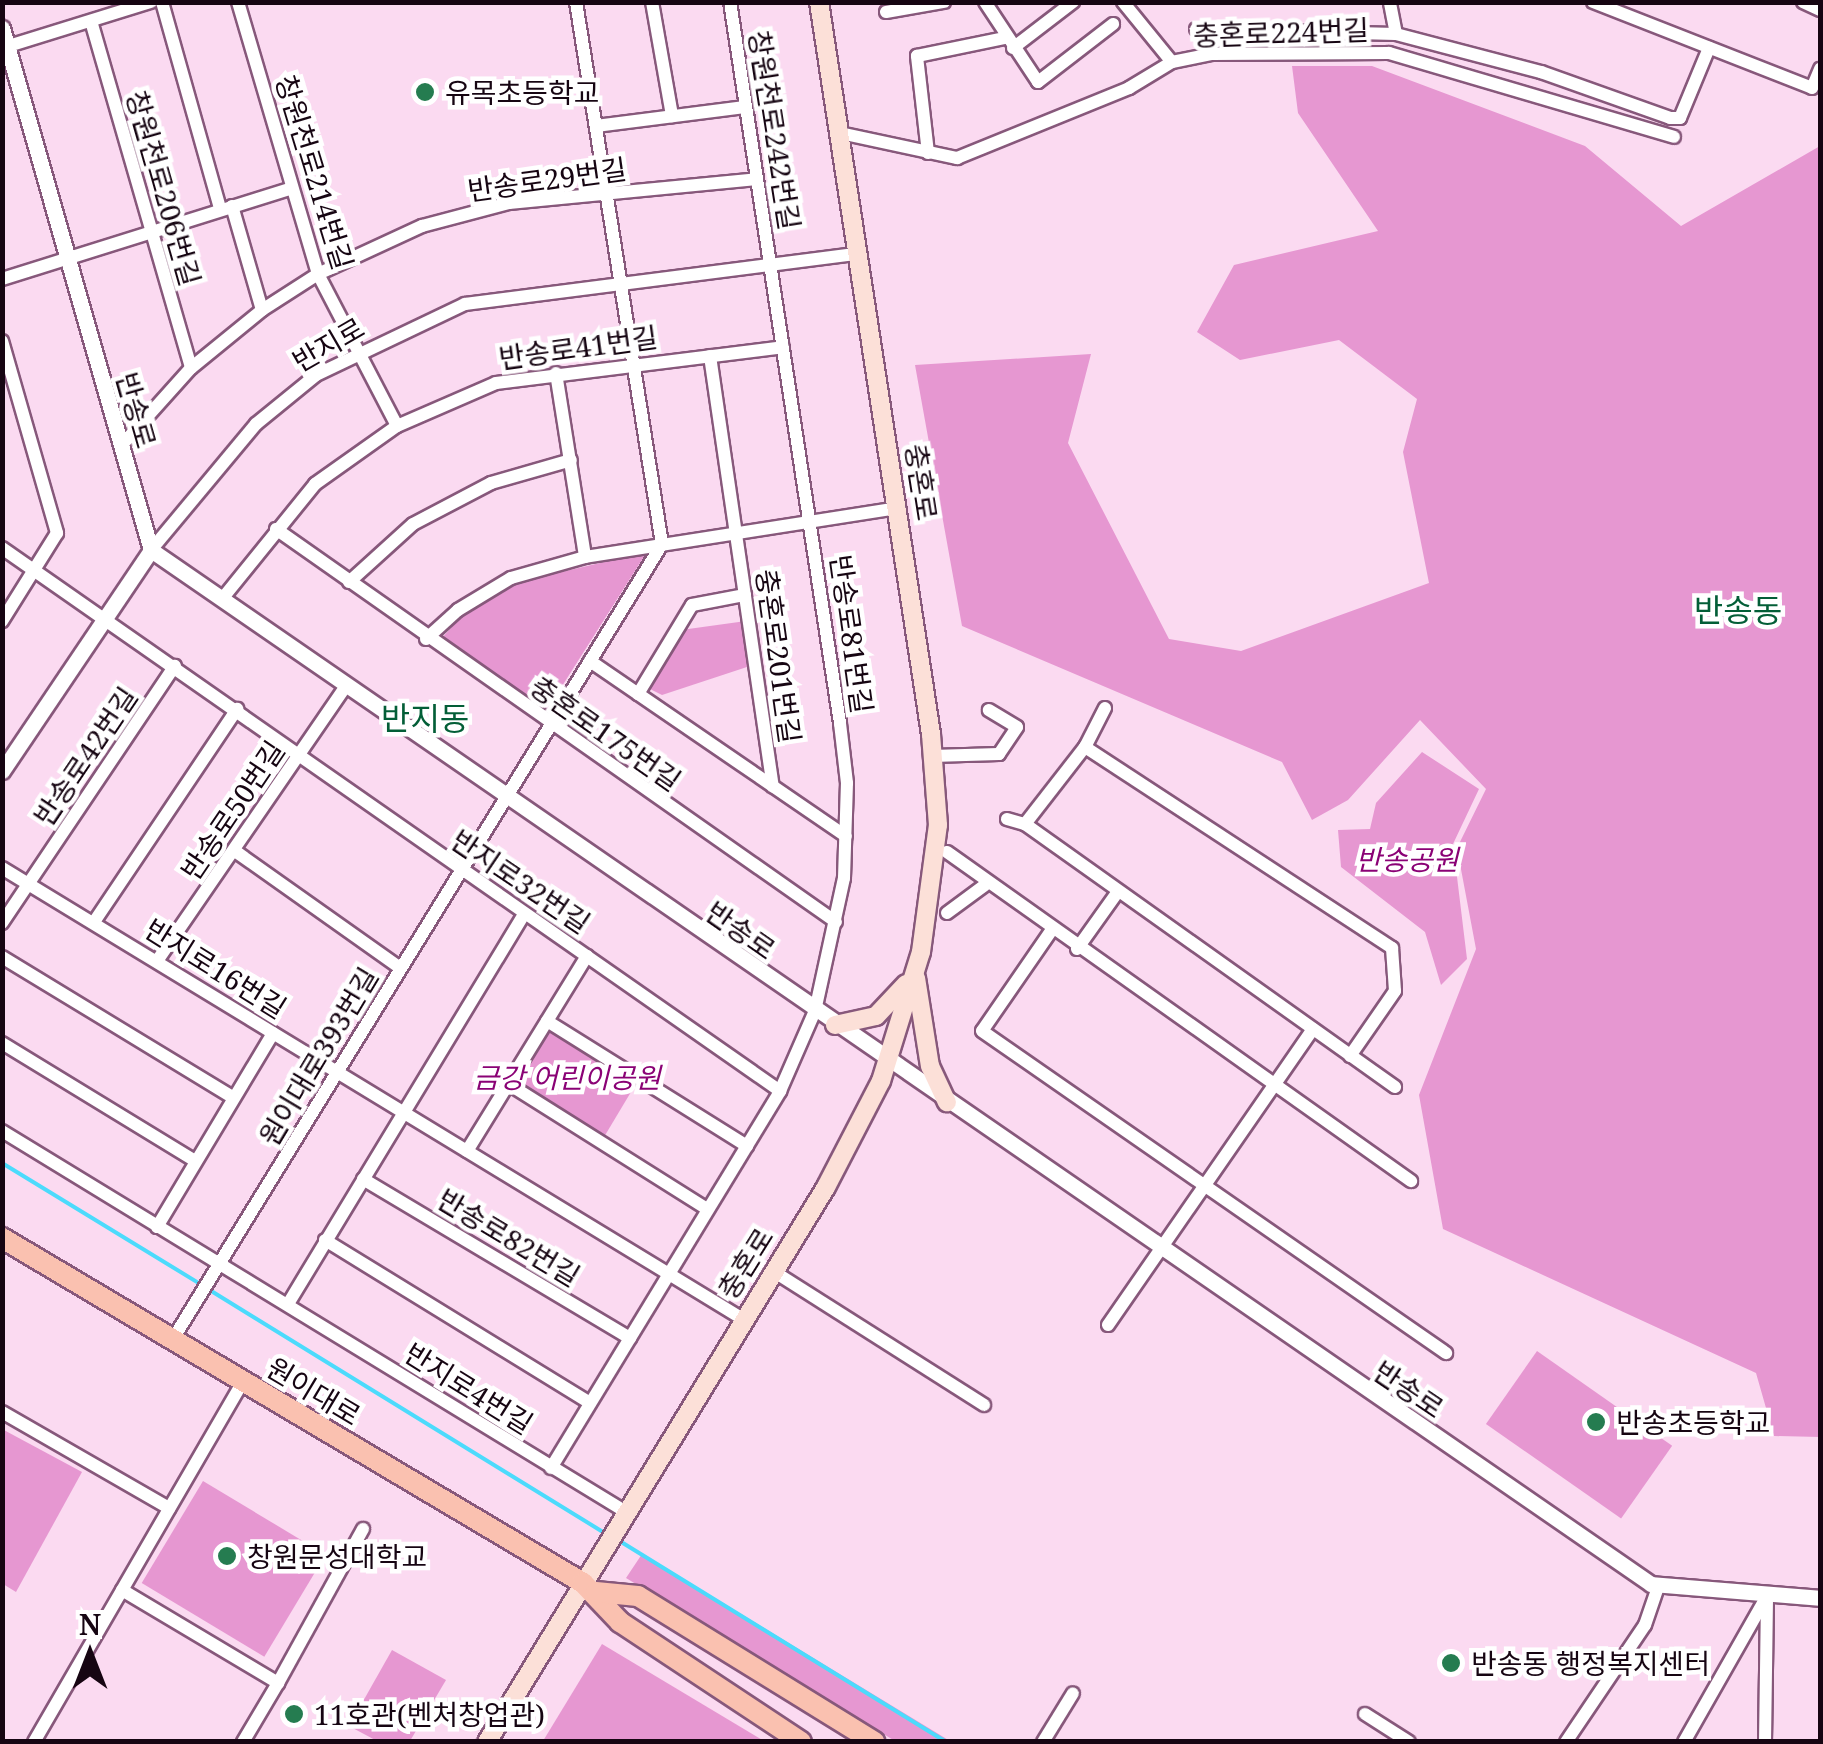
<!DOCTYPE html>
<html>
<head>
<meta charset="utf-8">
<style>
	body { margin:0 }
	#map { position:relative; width:1823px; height:1744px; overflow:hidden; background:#fbdaf1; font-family:"Noto Serif","Noto Sans KR",serif }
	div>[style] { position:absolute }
	.green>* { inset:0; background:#e697d1; transform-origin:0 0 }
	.stream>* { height:4px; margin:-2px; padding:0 2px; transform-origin:2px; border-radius:2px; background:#4cdbfc }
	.roads { filter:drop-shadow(2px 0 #87587b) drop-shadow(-2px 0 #87587b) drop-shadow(0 2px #87587b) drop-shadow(0 -2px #87587b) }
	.minor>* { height:12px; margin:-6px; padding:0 6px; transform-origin:6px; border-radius:6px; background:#fff }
	.tertiary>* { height:15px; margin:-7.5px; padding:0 7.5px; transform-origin:7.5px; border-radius:7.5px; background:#fff }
	.secondary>* { height:18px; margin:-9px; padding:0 9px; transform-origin:9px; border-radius:9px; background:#fce0d8 }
	.primary>* { height:20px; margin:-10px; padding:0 10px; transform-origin:10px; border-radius:10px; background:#fac1b0 }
	.dots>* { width:28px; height:28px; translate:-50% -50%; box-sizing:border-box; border:5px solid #fff; border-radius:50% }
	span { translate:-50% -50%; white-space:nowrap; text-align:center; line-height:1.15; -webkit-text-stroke:9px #fff; paint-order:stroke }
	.street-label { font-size:28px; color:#160512 }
	.poi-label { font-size:28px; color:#160512 }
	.left { translate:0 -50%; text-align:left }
	.park-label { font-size:28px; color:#8a0275; font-style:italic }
	.quarter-label { font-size:32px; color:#035e37 }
	.frame { position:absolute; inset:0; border:5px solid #160512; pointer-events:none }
	.north { position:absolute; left:40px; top:1604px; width:100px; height:100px; -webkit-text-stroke:8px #fff; paint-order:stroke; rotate:0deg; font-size:28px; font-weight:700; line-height:40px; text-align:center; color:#160512 }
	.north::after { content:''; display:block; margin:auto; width:35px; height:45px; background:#160512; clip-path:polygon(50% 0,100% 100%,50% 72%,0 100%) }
</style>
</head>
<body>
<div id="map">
	<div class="green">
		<div style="clip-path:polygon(1292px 66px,1372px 66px,1585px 146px,1681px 226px,1820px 146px,1820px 1437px,1774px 1436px,1756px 1373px,1443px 1229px,1419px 1095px,1476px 949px,1457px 848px,1486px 789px,1420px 720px,1348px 800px,1312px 820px,1282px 762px,962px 626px,915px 365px,1091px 354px,1068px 443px,1169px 639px,1241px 651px,1429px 583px,1403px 452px,1417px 399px,1339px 340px,1240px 360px,1197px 332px,1234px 265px,1378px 231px,1298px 113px)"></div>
		<div style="clip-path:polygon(647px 552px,545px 713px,440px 640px,463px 615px,510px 584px)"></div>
		<div style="clip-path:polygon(746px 621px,753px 665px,662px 695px,646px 687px,681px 630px)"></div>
		<div style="clip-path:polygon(1422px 752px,1479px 789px,1453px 844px,1467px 959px,1441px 985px,1425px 932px,1341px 867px,1338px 830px,1370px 829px,1376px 803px)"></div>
		<div style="left:547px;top:1026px;width:106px;height:66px;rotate:31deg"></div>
		<div style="left:1537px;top:1351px;width:165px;height:89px;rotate:35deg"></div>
		<div style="clip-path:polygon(2px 1429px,82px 1472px,16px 1592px,3px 1584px)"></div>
		<div style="left:203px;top:1481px;width:143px;height:119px;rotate:31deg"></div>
		<div style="clip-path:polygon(642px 1554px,950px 1741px,895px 1741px,626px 1578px)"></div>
		<div style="clip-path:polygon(602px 1644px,764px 1741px,543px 1741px)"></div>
		<div style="clip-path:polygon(392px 1650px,446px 1680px,410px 1741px,377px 1741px,349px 1726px)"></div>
	</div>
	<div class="stream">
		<div style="left:2px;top:1163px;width:232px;rotate:31.4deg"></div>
		<div style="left:208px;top:1289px;width:466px;rotate:31.6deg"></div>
		<div style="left:618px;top:1540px;width:385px;rotate:31.6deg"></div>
	</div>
	<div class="roads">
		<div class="minor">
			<div style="left:162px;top:2px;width:215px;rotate:74.3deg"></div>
			<div style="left:238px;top:2px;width:284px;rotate:73.6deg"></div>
			<div style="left:318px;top:274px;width:171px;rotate:62.5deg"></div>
			<div style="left:652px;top:2px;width:116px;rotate:80deg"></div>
			<div style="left:985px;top:2px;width:96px;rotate:56.5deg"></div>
			<div style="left:1038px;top:82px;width:95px;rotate:-37.7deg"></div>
			<div style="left:1123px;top:2px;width:77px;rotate:50.8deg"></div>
			<div style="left:1593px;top:2px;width:235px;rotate:21.4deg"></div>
			<div style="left:1812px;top:88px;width:21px;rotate:-67deg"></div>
			<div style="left:1803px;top:2px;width:19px;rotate:25deg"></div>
			<div style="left:886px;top:12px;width:59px;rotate:-9.8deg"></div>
			<div style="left:91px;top:21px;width:361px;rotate:73.9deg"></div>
			<div style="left:1196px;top:29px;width:200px;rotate:1.4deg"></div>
			<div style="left:1396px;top:34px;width:33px;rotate:-101deg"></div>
			<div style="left:1396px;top:34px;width:150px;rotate:14.7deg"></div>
			<div style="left:1541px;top:72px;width:137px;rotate:19.6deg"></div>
			<div style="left:1670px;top:118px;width:10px"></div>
			<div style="left:1680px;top:118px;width:76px;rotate:-67.5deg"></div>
			<div style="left:2px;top:48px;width:156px;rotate:-17.2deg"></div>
			<div style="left:1013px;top:48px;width:76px;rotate:-37.5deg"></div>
			<div style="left:596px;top:126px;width:150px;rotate:-7.3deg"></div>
			<div style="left:840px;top:133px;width:120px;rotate:12.1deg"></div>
			<div style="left:957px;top:158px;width:186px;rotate:-22.1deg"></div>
			<div style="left:1129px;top:88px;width:50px;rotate:-31.2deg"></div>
			<div style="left:1172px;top:62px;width:41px;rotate:-11.3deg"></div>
			<div style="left:1212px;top:54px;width:177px;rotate:-0.3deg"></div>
			<div style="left:1389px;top:53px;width:297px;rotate:16.4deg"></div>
			<div style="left:928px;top:153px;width:98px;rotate:-96.5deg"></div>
			<div style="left:917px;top:56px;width:90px;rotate:-11.6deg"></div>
			<div style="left:232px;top:206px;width:108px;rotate:73.9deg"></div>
			<div style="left:2px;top:279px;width:302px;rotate:-17.4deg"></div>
			<div style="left:2px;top:341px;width:200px;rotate:74deg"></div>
			<div style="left:57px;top:533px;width:104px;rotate:122deg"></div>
			<div style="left:710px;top:356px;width:435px;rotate:81.7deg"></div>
			<div style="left:556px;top:373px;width:186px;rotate:81deg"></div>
			<div style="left:121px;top:446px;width:105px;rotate:-48.1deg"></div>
			<div style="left:191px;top:368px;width:92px;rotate:-39.2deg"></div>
			<div style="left:262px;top:310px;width:67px;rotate:-32.7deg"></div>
			<div style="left:318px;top:274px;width:115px;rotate:-24.8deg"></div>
			<div style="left:422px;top:226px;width:90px;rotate:-14.8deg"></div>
			<div style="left:509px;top:203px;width:249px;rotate:-5.5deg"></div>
			<div style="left:276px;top:529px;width:684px;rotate:35.06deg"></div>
			<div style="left:2px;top:548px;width:949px;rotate:34.91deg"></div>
			<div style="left:151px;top:550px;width:164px;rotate:-50.2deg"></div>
			<div style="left:256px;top:424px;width:77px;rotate:-39.2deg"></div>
			<div style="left:316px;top:375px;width:165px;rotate:-25.5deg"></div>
			<div style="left:465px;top:304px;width:395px;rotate:-7.3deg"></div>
			<div style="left:349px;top:582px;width:86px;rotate:-42.2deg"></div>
			<div style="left:413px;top:524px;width:88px;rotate:-27.7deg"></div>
			<div style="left:491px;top:483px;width:83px;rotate:-16deg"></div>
			<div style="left:222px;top:599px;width:148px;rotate:-51deg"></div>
			<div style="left:315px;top:484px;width:100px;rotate:-35.3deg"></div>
			<div style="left:397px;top:426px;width:108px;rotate:-23.5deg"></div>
			<div style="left:496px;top:383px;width:289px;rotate:-7.1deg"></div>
			<div style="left:426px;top:639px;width:43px;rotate:-42.2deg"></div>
			<div style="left:458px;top:610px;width:62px;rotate:-31.1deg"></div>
			<div style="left:511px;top:578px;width:77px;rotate:-15.8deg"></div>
			<div style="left:585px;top:557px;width:318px;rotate:-8.9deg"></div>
			<div style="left:590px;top:661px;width:310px;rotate:34.4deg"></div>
			<div style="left:638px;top:694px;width:104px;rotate:-58.8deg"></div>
			<div style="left:692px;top:605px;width:54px;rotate:-10.7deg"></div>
			<div style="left:1105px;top:708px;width:44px;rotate:117.1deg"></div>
			<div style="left:1085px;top:747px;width:367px;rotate:33.2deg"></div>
			<div style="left:1392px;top:948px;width:43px;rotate:86deg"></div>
			<div style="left:1395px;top:991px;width:79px;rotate:124.7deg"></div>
			<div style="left:932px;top:756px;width:67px;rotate:-1.7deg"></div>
			<div style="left:999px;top:754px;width:32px;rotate:-56deg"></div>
			<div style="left:1017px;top:727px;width:33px;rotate:-149deg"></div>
			<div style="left:1007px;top:819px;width:19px;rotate:16deg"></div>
			<div style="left:1025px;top:824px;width:454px;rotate:35.4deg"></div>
			<div style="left:1025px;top:824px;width:98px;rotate:-52.1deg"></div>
			<div style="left:235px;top:851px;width:201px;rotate:35.3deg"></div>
			<div style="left:947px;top:852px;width:569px;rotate:35.34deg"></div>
			<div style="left:2px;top:868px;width:867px;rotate:31.33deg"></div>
			<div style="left:947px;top:913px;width:47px;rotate:-36.4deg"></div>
			<div style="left:94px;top:922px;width:257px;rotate:-56.1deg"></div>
			<div style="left:2px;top:923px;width:310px;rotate:-56.1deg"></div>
			<div style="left:1051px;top:931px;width:121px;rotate:124.6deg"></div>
			<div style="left:982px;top:1031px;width:565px;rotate:34.76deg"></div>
			<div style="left:1077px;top:949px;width:69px;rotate:-54.5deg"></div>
			<div style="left:2px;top:957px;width:269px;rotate:31.3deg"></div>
			<div style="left:157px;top:961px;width:335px;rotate:-55.5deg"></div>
			<div style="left:547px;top:1021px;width:236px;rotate:32deg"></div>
			<div style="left:2px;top:1043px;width:226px;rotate:31.4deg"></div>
			<div style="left:507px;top:1083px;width:236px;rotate:32.2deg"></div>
			<div style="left:2px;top:1131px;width:731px;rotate:31.41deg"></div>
			<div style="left:467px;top:1151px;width:229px;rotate:-58.4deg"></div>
			<div style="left:363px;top:1179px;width:311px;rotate:30.8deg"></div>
			<div style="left:157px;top:1227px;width:226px;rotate:-59.1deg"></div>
			<div style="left:325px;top:1240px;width:311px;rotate:31.6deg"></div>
			<div style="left:773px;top:1271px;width:250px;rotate:32.4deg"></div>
			<div style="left:288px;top:1304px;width:456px;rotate:-58.8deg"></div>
			<div style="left:1108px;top:1325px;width:360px;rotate:-55.3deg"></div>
			<div style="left:173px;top:1339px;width:933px;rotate:-58.4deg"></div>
			<div style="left:662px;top:544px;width:549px;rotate:-99.02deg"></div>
			<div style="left:2px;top:1412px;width:193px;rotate:29.9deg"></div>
			<div style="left:551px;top:1468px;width:441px;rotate:-58.7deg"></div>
			<div style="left:780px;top:1091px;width:87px;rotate:-66.4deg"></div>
			<div style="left:815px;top:1011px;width:136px;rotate:-77.7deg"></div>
			<div style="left:844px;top:878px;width:95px;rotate:-88.2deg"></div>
			<div style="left:847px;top:783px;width:60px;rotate:-96.7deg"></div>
			<div style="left:840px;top:723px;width:729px;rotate:-98.67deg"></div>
			<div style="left:122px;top:1590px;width:182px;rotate:30.8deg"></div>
			<div style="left:278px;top:1683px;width:69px;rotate:120.7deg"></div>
			<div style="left:278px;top:1683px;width:176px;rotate:-61.1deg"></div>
			<div style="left:1365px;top:1714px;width:52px;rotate:32.5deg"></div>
			<div style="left:34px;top:1742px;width:417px;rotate:-59.9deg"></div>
			<div style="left:1043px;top:1742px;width:57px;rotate:-58.5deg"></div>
			<div style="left:1566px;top:1742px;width:141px;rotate:-56deg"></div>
			<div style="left:1645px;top:1625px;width:40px;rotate:-71.1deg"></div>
			<div style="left:1684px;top:1742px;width:168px;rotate:-60.4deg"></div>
			<div style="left:1765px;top:1742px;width:143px;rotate:-89.2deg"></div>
		</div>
		<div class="tertiary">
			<div style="left:2px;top:28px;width:543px;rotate:74.07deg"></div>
			<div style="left:151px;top:550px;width:1822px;rotate:34.58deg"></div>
			<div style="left:1651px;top:1584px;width:170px;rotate:4.7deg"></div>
			<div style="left:2px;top:771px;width:267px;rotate:-56deg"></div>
		</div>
		<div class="secondary">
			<div style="left:916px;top:978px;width:89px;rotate:81deg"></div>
			<div style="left:930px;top:1066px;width:40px;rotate:65deg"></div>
			<div style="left:835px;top:1025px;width:42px;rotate:-12.4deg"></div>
			<div style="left:876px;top:1016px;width:44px;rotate:-46.8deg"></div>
			<div style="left:487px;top:1742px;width:650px;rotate:-58.58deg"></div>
			<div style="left:826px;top:1187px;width:119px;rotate:-62.6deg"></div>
			<div style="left:881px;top:1081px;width:135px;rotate:-72.8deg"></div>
			<div style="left:921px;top:952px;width:128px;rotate:-82.4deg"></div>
			<div style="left:938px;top:825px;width:91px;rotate:-94.4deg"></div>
			<div style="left:931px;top:734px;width:741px;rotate:-98.7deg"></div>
		</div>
		<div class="primary">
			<div style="left:2px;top:1238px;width:676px;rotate:30.7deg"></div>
			<div style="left:583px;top:1583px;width:54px;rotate:46.5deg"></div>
			<div style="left:620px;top:1622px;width:217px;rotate:33.5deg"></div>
			<div style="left:596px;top:1592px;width:42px;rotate:5.4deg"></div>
			<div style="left:638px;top:1596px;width:278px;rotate:31.7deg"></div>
		</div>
	</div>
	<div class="dots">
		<div style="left:425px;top:92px;background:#257c50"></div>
		<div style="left:1596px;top:1422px;background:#257c50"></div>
		<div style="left:227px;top:1556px;background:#257c50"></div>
		<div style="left:1451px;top:1663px;background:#257c50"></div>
		<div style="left:294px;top:1714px;background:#257c50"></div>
	</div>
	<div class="street-label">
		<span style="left:1281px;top:32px;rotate:-2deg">충혼로224번길</span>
		<span style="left:775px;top:130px;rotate:81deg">창원천로242번길</span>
		<span style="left:315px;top:172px;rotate:73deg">창원천로214번길</span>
		<span style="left:547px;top:179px;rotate:-8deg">반송로29번길</span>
		<span style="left:164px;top:188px;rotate:74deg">창원천로206번길</span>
		<span style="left:328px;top:344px;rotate:-30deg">반지로</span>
		<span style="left:578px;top:347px;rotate:-8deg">반송로41번길</span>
		<span style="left:137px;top:410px;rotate:74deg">반송로</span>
		<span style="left:922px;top:482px;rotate:81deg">충혼로</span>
		<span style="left:852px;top:634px;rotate:82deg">반송로81번길</span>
		<span style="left:779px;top:656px;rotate:82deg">충혼로201번길</span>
		<span style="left:606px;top:733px;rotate:35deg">충혼로175번길</span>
		<span style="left:85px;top:756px;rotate:-56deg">반송로42번길</span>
		<span style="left:232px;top:810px;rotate:-56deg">반송로50번길</span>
		<span style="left:521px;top:881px;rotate:34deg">반지로32번길</span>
		<span style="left:741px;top:930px;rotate:35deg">반송로</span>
		<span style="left:216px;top:968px;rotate:32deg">반지로16번길</span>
		<span style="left:318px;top:1056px;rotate:-59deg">원이대로393번길</span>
		<span style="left:509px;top:1237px;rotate:31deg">반송로82번길</span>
		<span style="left:745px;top:1263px;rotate:-58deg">충혼로</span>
		<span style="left:469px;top:1388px;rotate:32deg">반지로4번길</span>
		<span style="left:1409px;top:1389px;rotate:34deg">반송로</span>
		<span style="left:314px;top:1391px;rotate:31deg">원이대로</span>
	</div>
	<div class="poi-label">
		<span class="left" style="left:445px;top:92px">유목초등학교</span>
		<span class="left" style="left:1616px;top:1422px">반송초등학교</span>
		<span class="left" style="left:247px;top:1556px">창원문성대학교</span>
		<span class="left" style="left:1471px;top:1663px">반송동 행정복지센터</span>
		<span class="left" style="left:314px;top:1714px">11호관(벤처창업관)</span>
	</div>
	<div class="park-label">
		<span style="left:1407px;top:859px">반송공원</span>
		<span style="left:567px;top:1077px">금강 어린이공원</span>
	</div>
	<div class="quarter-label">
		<span style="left:1738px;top:610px">반송동</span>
		<span style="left:425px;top:718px">반지동</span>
	</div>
	<div class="frame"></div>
	<div class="north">N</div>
</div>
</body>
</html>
